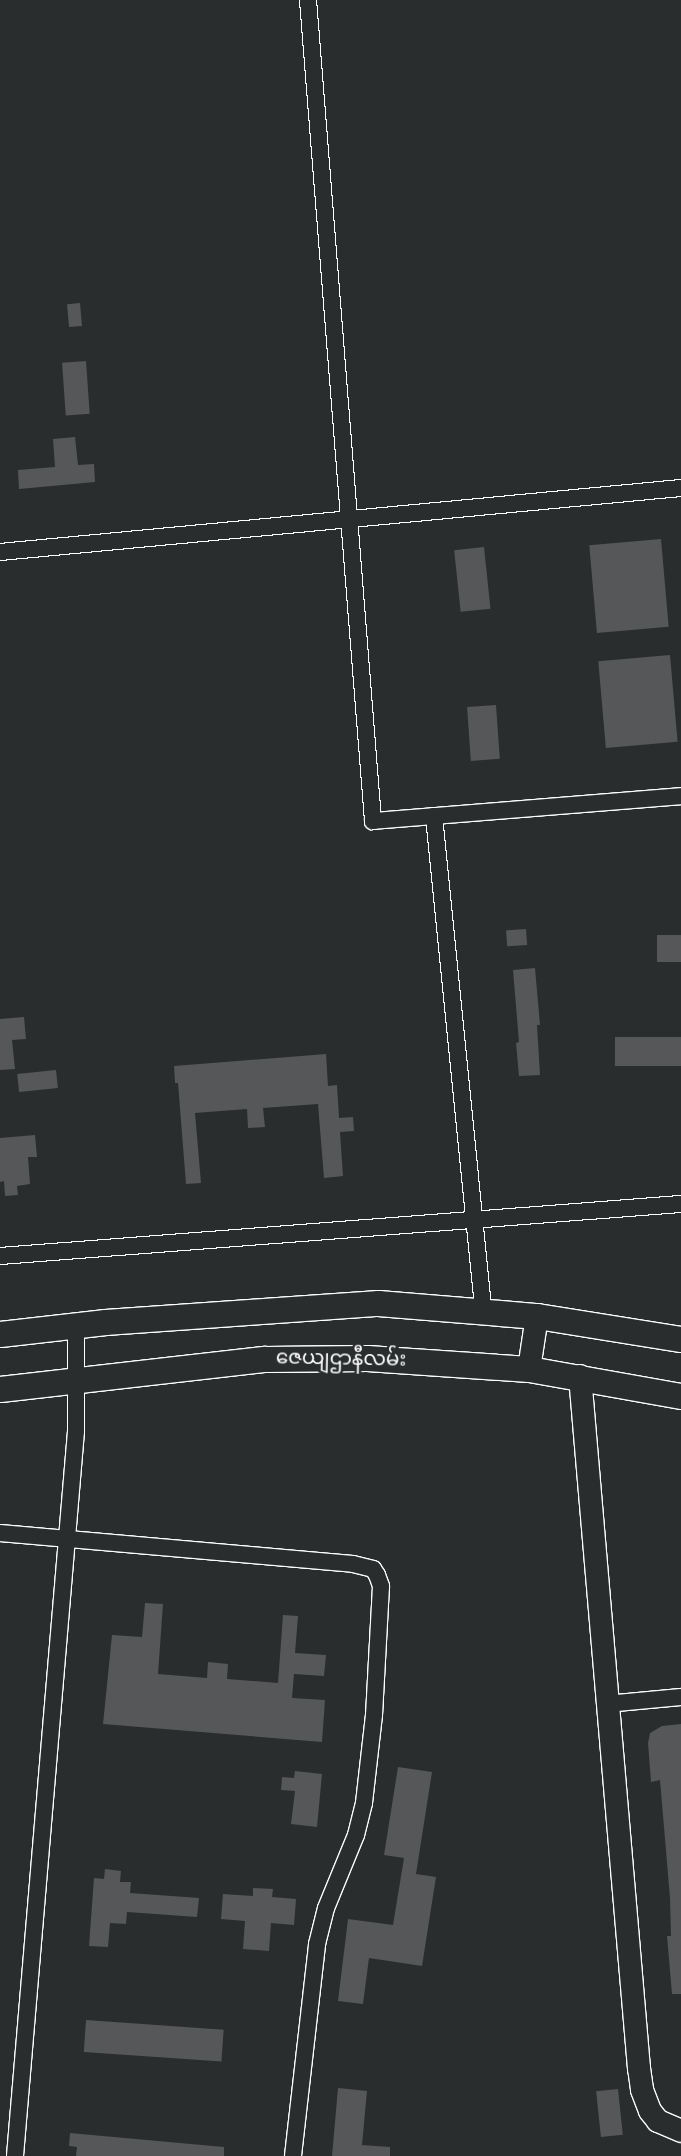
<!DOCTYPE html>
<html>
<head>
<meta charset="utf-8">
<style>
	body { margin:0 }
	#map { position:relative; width:681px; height:2156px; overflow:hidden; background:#2a2d2e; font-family:"Indie Flower","Noto Sans Myanmar",sans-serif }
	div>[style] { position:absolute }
	.building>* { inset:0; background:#555758; transform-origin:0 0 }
	.roads { filter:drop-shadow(1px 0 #fff) drop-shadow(-1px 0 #fff) drop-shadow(0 1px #fff) drop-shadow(0 -1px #fff) }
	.street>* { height:16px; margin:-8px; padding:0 8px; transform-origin:8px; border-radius:8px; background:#2a2d2e }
	.secondary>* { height:22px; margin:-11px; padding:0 11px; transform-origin:11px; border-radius:11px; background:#2a2d2e }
	.primary>* { height:25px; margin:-12.5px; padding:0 12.5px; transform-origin:12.5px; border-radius:12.5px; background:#2a2d2e }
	span { translate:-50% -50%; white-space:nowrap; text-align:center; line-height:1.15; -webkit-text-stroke:5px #2a2d2e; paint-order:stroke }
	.street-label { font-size:20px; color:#fff }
</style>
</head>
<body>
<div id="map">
	<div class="building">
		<div style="left:80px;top:303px;width:23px;height:13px;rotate:85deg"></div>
		<div style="left:86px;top:361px;width:53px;height:24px;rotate:86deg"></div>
		<div style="clip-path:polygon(75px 437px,78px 465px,94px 464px,95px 482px,19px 489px,18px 470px,55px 467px,53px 439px)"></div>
		<div style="left:661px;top:539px;width:88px;height:72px;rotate:85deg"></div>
		<div style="left:484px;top:547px;width:62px;height:30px;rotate:84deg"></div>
		<div style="left:670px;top:655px;width:87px;height:72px;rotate:85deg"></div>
		<div style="left:496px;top:705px;width:54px;height:29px;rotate:86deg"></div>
		<div style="left:526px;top:929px;width:16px;height:20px;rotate:86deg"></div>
		<div style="left:681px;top:935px;width:27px;height:24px;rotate:90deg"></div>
		<div style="clip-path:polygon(535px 968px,540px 1025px,537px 1025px,540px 1075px,519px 1076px,516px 1043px,519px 1042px,513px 970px)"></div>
		<div style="clip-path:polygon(24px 1017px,26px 1039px,12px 1040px,15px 1069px,0 1070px,0 1019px)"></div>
		<div style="left:681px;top:1037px;width:29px;height:66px;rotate:90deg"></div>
		<div style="clip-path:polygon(326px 1054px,328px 1086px,337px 1085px,339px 1118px,353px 1117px,354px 1131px,340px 1132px,343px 1176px,324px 1178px,318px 1104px,263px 1108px,265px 1127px,248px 1128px,247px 1109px,195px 1113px,201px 1183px,186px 1184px,178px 1083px,175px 1083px,174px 1066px)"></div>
		<div style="left:56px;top:1070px;width:18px;height:39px;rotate:84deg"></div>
		<div style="clip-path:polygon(35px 1135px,37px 1157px,28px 1157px,30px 1184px,17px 1186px,18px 1195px,5px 1196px,4px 1181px,0 1182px,0 1138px)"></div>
		<div style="clip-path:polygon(145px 1603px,163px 1604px,158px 1674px,207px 1678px,208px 1662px,228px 1664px,227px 1679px,278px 1683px,283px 1615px,298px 1616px,295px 1653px,326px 1655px,324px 1676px,294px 1674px,292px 1698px,325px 1700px,322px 1742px,103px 1724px,112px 1635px,142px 1637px)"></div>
		<div style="clip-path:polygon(681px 1724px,681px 1994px,672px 1994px,667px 1936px,671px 1936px,670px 1898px,660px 1780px,651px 1782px,648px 1743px,650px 1733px,662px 1726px)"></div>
		<div style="clip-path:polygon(398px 1767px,432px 1772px,416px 1874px,436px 1877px,422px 1966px,369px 1958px,363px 2004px,338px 2001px,348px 1919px,393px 1925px,404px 1858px,384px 1855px)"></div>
		<div style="clip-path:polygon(295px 1771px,322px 1774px,317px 1827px,291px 1824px,295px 1791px,281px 1790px,282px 1777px,294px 1778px)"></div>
		<div style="clip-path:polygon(105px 1869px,121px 1871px,120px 1882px,131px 1882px,130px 1893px,199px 1898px,197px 1917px,127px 1912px,126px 1924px,110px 1923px,108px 1947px,89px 1946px,94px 1878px,104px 1879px)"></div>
		<div style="clip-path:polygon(253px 1888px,273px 1889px,272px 1897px,296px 1899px,294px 1925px,271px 1923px,269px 1951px,243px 1949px,245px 1921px,221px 1919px,223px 1894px,253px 1896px)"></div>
		<div style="left:86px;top:2020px;width:138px;height:32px;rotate:4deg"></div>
		<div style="clip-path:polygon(338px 2088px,367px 2091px,362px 2145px,390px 2147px,390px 2156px,332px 2156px)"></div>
		<div style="left:618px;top:2089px;width:46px;height:22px;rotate:84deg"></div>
		<div style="clip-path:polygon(70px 2133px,224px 2147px,224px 2156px,76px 2156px,77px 2147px,69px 2146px)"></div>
	</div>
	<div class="roads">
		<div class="street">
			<div style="left:308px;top:0;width:824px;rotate:85.47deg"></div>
			<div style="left:373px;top:821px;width:309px;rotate:-4.6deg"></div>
			<div style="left:0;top:552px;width:684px;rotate:-5.37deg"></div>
			<div style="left:434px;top:816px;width:497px;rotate:84.3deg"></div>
			<div style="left:0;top:1256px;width:683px;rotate:-4.37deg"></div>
			<div style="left:0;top:1533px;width:354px;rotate:5deg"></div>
			<div style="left:353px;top:1564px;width:21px;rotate:14deg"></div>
			<div style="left:373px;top:1569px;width:7px;rotate:56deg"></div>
			<div style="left:377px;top:1575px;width:12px;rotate:70deg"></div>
			<div style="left:381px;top:1586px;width:129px;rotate:93.1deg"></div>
			<div style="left:374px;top:1715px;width:89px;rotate:96.5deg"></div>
			<div style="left:364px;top:1803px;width:33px;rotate:104deg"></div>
			<div style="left:356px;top:1835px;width:79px;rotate:112.3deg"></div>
			<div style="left:326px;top:1908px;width:38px;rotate:104deg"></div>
			<div style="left:317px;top:1945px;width:212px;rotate:96.5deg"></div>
			<div style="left:606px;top:1704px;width:75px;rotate:-5.3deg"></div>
			<div style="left:15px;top:2156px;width:728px;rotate:-85.19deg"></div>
			<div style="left:76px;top:1431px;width:106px;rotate:-90deg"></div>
		</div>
		<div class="secondary">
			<div style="left:529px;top:1369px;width:54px;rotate:-81.4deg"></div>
			<div style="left:580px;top:1376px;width:695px;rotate:85.13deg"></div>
			<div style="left:639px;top:2068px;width:22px;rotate:82deg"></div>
			<div style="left:642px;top:2090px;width:22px;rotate:69deg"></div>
			<div style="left:650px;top:2111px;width:13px;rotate:51deg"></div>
			<div style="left:658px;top:2121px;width:25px;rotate:23deg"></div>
		</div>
		<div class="primary">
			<div style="left:0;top:1334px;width:106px;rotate:-6.5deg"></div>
			<div style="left:105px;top:1322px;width:274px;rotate:-4deg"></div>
			<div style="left:378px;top:1303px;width:160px;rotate:4.7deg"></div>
			<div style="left:537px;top:1316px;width:146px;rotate:9.1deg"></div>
			<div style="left:0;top:1389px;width:267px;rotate:-6.5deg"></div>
			<div style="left:265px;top:1359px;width:102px;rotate:-0.6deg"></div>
			<div style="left:367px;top:1358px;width:162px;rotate:3.9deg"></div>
			<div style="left:529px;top:1369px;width:154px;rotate:10.1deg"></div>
		</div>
	</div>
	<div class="street-label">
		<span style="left:341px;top:1360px;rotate:1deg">ဇေယျဌာနီလမ်း</span>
	</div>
</div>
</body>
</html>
